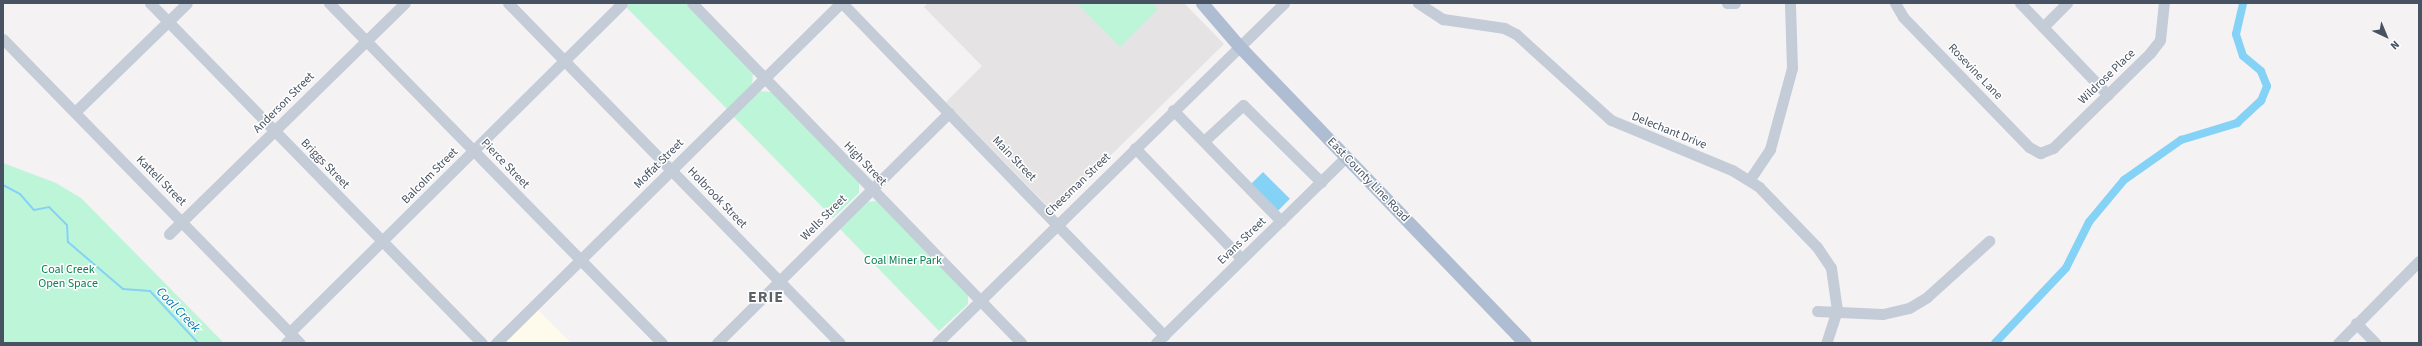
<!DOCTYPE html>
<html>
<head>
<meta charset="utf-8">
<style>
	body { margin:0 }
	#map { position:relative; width:2422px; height:346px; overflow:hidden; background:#f4f2f2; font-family:"Source Sans 3",sans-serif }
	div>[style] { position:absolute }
	.commercial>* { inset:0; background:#fefbec }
	.education>* { inset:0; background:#e5e3e3 }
	.green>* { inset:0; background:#bdf5d9 }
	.water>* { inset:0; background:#85d2f7; transform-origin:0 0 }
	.stream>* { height:2px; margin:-1px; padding:0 1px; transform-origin:1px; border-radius:1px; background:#85d2f7 }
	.canal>* { height:8px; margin:-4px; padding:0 4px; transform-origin:4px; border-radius:4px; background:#85d2f7 }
	.minor>* { height:11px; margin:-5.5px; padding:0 5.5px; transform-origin:5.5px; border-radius:5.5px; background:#c4ccd8 }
	.major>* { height:13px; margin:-6.5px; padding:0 6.5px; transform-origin:6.5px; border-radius:6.5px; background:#afbdd3 }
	span { translate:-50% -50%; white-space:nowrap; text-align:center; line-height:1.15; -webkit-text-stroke:3px #fff; paint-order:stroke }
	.street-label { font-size:12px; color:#475262 }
	.park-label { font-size:12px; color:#0c8254 }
	.water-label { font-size:13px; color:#017ab3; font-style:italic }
	.district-label { font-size:16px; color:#5d6168; font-weight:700; letter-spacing:1px }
	.frame { position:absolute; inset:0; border:4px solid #475262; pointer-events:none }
	.north { position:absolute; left:2366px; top:16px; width:40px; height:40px; -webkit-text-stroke:3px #fff; paint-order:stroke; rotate:136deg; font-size:11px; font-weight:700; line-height:16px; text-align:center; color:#475262 }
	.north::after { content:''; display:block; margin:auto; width:14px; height:18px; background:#475262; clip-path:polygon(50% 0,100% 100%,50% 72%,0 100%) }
</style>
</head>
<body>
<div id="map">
	<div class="commercial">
		<div style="clip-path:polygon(538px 310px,571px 343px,505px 343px)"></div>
	</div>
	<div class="education">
		<div style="clip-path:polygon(928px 3px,1184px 3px,1224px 44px,1053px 212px,946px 102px,982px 66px,924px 7px)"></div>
	</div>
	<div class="green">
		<div style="clip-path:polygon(630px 3px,685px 3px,753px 73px,752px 84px,727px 109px,626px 7px)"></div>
		<div style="clip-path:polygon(1077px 3px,1152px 3px,1158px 9px,1120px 47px)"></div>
		<div style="clip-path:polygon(759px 91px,772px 92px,859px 182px,859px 193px,833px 218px,733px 116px)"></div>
		<div style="clip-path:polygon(3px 163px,56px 183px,81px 198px,224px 343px,3px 343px)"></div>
		<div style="clip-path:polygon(877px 201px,968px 295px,968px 304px,939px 331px,840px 229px,867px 202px)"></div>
	</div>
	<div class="water">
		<div style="left:1263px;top:172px;width:38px;height:17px;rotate:45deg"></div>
	</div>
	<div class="stream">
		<div style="left:3px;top:185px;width:19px;rotate:28deg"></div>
		<div style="left:20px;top:194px;width:21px;rotate:49deg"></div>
		<div style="left:34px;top:210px;width:15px;rotate:-11deg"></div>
		<div style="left:49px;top:207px;width:25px;rotate:45deg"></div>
		<div style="left:67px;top:225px;width:17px;rotate:87deg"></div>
		<div style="left:68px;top:242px;width:72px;rotate:40.5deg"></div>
		<div style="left:123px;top:289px;width:27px;rotate:4deg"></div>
		<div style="left:150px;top:291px;width:71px;rotate:47.3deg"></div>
	</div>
	<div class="canal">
		<div style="left:1995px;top:343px;width:103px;rotate:-46.6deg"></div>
		<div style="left:2066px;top:268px;width:51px;rotate:-63.4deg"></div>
		<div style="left:2089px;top:222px;width:55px;rotate:-50.2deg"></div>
		<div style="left:2124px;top:180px;width:70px;rotate:-35.1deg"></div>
		<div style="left:2181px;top:140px;width:59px;rotate:-16.9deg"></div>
		<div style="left:2237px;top:123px;width:33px;rotate:-43deg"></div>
		<div style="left:2261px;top:101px;width:16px;rotate:-68deg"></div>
		<div style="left:2267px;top:86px;width:16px;rotate:-112deg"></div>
		<div style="left:2261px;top:71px;width:23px;rotate:-140deg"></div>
		<div style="left:2243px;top:56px;width:23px;rotate:-108deg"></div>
		<div style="left:2236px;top:34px;width:32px;rotate:-77deg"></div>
	</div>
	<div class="minor">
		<div style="left:150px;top:3px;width:475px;rotate:45.7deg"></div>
		<div style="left:329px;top:3px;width:476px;rotate:45.6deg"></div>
		<div style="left:508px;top:3px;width:475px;rotate:45.7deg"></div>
		<div style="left:692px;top:3px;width:473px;rotate:45.9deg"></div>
		<div style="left:842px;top:3px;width:463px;rotate:45.9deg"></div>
		<div style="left:1418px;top:3px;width:30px;rotate:33deg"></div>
		<div style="left:1443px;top:19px;width:62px;rotate:8.4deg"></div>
		<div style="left:1504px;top:28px;width:13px;rotate:27deg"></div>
		<div style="left:1516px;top:34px;width:128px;rotate:42.2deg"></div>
		<div style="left:1611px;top:120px;width:131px;rotate:22.5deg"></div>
		<div style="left:1732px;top:170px;width:32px;rotate:32deg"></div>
		<div style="left:1759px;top:187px;width:83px;rotate:46deg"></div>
		<div style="left:1817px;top:247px;width:25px;rotate:56deg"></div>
		<div style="left:1831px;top:268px;width:42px;rotate:81.9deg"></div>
		<div style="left:1837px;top:310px;width:35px;rotate:108deg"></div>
		<div style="left:1727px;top:3px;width:8px"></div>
		<div style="left:1895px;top:3px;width:16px;rotate:60deg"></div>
		<div style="left:1903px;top:17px;width:181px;rotate:45.9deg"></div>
		<div style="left:2029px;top:147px;width:13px;rotate:29deg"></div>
		<div style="left:2040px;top:153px;width:14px;rotate:-21deg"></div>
		<div style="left:2053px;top:148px;width:136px;rotate:-44.4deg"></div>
		<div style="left:2150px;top:53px;width:16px;rotate:-52deg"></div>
		<div style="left:2160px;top:40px;width:37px;rotate:-84deg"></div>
		<div style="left:2020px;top:3px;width:127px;rotate:46.3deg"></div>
		<div style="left:2043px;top:27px;width:34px;rotate:-45deg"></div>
		<div style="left:3px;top:39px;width:425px;rotate:45.7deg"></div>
		<div style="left:1173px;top:110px;width:155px;rotate:45.8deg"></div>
		<div style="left:75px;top:112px;width:156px;rotate:-44.2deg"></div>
		<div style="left:1204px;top:141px;width:53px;rotate:-42.7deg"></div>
		<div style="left:1243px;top:105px;width:110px;rotate:44.6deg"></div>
		<div style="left:1135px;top:148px;width:154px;rotate:46.1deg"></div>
		<div style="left:1750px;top:179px;width:36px;rotate:-56deg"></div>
		<div style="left:1770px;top:149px;width:84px;rotate:-74.8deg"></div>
		<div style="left:1792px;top:68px;width:65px;rotate:-91.8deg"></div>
		<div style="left:169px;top:234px;width:330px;rotate:-44.4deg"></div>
		<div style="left:1817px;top:311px;width:66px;rotate:2.6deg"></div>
		<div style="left:1883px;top:314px;width:27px;rotate:-13deg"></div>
		<div style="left:1909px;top:308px;width:21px;rotate:-31deg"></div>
		<div style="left:1927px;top:297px;width:84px;rotate:-42.1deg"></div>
		<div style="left:2356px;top:323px;width:28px;rotate:46deg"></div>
		<div style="left:290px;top:332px;width:467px;rotate:-44.7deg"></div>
		<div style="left:286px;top:343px;width:10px;rotate:-45deg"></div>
		<div style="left:496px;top:343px;width:484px;rotate:-44.6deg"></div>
		<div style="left:717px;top:343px;width:327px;rotate:-44.8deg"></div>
		<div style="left:937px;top:343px;width:486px;rotate:-44.4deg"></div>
		<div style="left:1156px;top:343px;width:266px;rotate:-44.4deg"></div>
		<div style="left:2338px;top:343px;width:115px;rotate:-45.4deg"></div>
	</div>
	<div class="major">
		<div style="left:1202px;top:3px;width:57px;rotate:49.3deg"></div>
		<div style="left:1239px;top:46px;width:412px;rotate:46.1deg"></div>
	</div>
	<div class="street-label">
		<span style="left:1975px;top:72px;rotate:46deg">Rosevine Lane</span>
		<span style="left:2107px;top:77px;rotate:-44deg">Wildrose Place</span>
		<span style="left:284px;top:103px;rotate:-45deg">Anderson Street</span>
		<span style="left:1669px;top:131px;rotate:22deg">Delechant Drive</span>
		<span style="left:1014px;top:159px;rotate:46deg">Main Street</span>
		<span style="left:325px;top:164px;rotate:46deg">Briggs Street</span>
		<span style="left:505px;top:164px;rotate:46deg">Pierce Street</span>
		<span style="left:659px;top:164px;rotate:-45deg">Moffat Street</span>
		<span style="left:865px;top:164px;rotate:46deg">High Street</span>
		<span style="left:430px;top:176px;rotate:-45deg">Balcolm Street</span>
		<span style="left:1368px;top:180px;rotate:46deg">East County Line Road</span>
		<span style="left:161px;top:181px;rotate:45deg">Kattell Street</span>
		<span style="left:1078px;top:185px;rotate:-44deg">Cheesman Street</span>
		<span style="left:717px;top:198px;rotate:46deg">Holbrook Street</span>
		<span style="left:824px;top:218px;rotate:-45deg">Wells Street</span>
		<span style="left:1242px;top:241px;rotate:-44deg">Evans Street</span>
	</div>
	<div class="park-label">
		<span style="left:903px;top:261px">Coal Miner Park</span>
		<span style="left:68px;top:277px">Coal Creek<br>Open Space</span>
	</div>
	<div class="water-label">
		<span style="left:178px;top:310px;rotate:46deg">Coal Creek</span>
	</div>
	<div class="district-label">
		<span style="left:766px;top:297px">ERIE</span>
	</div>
	<div class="frame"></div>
	<div class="north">N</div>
</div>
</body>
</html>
